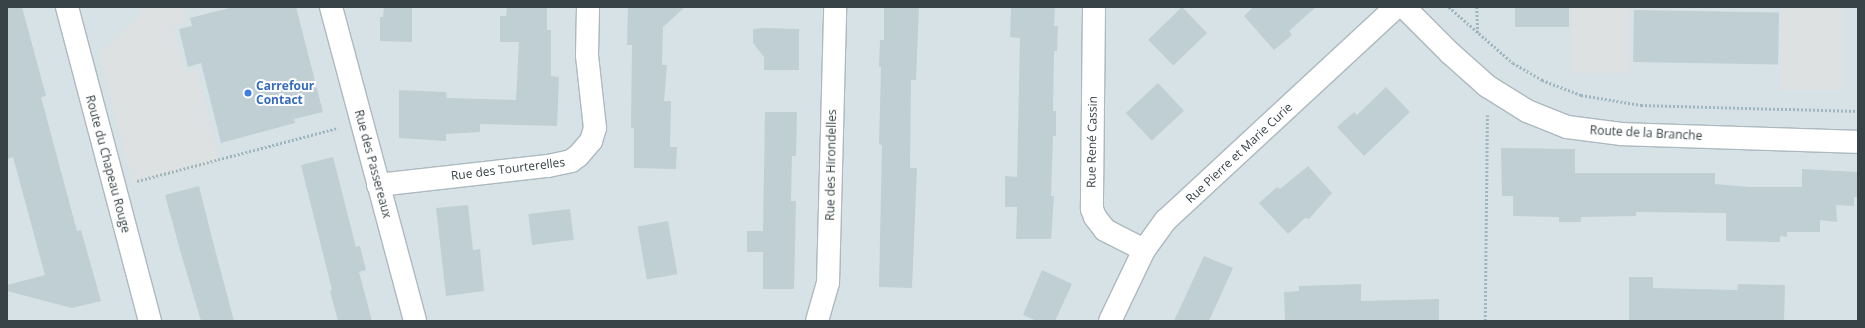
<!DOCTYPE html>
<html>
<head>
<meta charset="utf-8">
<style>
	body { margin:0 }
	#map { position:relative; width:1865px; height:328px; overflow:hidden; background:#e9f0f3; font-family:"Open Sans",sans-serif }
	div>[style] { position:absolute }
	.residential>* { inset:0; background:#d7e2e7; transform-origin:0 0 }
	.parking>* { inset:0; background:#dde1e2; transform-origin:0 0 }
	.building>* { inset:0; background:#bfcfd4; transform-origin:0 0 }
	.path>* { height:2.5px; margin-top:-1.25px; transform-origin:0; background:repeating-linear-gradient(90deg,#9eb6bf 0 2px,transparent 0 4px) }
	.roads { filter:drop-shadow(1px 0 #acb9be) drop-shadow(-1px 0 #acb9be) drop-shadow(0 1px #acb9be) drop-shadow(0 -1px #acb9be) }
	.minor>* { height:22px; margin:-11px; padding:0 11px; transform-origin:11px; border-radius:11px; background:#fff }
	.tertiary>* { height:22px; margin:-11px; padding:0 11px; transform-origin:11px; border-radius:11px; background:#fff }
	.dots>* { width:11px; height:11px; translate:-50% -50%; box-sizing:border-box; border:2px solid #fff; border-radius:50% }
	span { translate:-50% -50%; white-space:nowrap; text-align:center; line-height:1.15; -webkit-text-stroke:4px #fff; paint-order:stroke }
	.shop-label { font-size:12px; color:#366cbe; font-weight:700 }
	.left { translate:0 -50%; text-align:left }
	.street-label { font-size:12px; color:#384347 }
	.frame { position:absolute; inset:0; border:8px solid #384347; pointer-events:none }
</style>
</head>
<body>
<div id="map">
	<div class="residential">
		<div style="left:7px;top:7px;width:1851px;height:314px"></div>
	</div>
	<div class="parking">
		<div style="clip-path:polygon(140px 7px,183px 7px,187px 22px,173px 26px,185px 72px,197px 69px,220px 162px,133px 184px,99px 53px,140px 15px)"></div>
		<div style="left:1571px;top:7px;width:59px;height:66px"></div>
		<div style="left:1780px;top:7px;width:62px;height:83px"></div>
	</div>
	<div class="building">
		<div style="clip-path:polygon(7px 7px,22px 7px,46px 96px,41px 97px,77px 231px,81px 230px,101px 301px,72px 308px,7px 291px,7px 285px,45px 275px,13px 157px,7px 159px)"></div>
		<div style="clip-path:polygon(233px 7px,296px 7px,323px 112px,294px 119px,295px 123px,221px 143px,201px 63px,188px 67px,179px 29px,192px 26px,190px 18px)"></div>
		<div style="clip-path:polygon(384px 7px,412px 7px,412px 42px,380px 41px,380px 17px,383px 17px)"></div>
		<div style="clip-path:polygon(507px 7px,547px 7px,547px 30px,551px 30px,551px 76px,559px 77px,557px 126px,480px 124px,480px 132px,446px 134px,446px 141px,399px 138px,399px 90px,446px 92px,447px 98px,516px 100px,519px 42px,500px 42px,500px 16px,506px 16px)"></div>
		<div style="clip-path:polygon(628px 7px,685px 7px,663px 27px,662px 65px,667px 65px,664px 101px,671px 101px,670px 147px,677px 147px,676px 169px,634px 168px,634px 128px,631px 128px,632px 45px,627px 45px)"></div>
		<div style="clip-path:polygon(884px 7px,919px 7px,916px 80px,911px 80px,910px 168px,917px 168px,912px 288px,879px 287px,882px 145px,879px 144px,881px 67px,879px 67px,880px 40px,884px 40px)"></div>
		<div style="clip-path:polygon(1011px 7px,1055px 7px,1054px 26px,1058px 26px,1057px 51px,1054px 51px,1053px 111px,1056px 111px,1056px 136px,1053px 136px,1051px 196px,1054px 196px,1051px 239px,1016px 239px,1017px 207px,1005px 207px,1005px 176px,1017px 177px,1020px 38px,1010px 37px)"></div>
		<div style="left:1182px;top:7px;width:36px;height:47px;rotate:46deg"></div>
		<div style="clip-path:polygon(1253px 7px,1316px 7px,1289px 31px,1292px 35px,1274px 50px,1244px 16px)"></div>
		<div style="left:1515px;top:7px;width:54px;height:20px"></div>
		<div style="left:1634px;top:10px;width:145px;height:52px;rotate:1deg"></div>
		<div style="clip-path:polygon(765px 28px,799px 29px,799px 70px,764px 70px,764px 57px,753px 43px,753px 29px)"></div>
		<div style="left:1158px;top:83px;width:38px;height:44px;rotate:47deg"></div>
		<div style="clip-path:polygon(1386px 87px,1410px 112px,1364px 156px,1337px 127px,1354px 112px,1357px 115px)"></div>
		<div style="clip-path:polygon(765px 112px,797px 112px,796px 156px,792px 156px,791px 201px,796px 201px,794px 289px,763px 289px,763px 252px,747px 252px,747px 231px,763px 231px)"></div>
		<div style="clip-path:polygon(1501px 148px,1575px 149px,1575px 173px,1715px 173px,1715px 184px,1749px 187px,1802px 187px,1802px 169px,1858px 172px,1858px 197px,1854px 197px,1854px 206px,1836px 205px,1837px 222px,1820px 220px,1820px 232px,1787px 232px,1787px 237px,1780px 236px,1780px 242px,1726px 241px,1726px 213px,1636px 212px,1636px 216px,1581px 217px,1581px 222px,1559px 222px,1559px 217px,1513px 216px,1513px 196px,1502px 196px)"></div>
		<div style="clip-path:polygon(333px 157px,356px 247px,360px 246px,366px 270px,359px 272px,372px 321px,338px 321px,330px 291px,332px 290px,301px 165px)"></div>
		<div style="clip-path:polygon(1308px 166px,1332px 193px,1309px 219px,1305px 218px,1288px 234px,1259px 203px,1277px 187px,1280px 189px)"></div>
		<div style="clip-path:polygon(199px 186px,213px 242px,234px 321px,201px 321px,180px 250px,165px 195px)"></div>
		<div style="clip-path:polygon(468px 205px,473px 250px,480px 249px,484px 291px,446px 296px,436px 208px)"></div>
		<div style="left:570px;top:209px;width:31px;height:42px;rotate:83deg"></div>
		<div style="left:668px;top:221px;width:54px;height:31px;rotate:80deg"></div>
		<div style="clip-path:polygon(1204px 256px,1233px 268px,1209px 321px,1174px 321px)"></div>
		<div style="clip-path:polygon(1042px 270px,1072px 284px,1055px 321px,1037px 321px,1023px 315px)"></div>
		<div style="clip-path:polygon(1629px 277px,1653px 277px,1653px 288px,1737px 290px,1738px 284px,1785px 285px,1784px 321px,1629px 321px)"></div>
		<div style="clip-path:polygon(1361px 284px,1361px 301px,1439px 299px,1439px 321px,1285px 321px,1284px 292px,1299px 291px,1299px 286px)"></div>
	</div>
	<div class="path">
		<div style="left:1449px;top:7px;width:85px;rotate:41.2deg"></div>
		<div style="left:1513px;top:63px;width:34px;rotate:30deg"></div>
		<div style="left:1542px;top:80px;width:42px;rotate:21deg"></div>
		<div style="left:1581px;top:95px;width:61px;rotate:9.5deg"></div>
		<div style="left:1641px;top:105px;width:217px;rotate:1.6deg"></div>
		<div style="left:1477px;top:7px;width:27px;rotate:88deg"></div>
		<div style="left:137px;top:181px;width:208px;rotate:-14.8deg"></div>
		<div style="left:1485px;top:321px;width:206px;rotate:-89.4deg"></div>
	</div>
	<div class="roads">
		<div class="minor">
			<div style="left:331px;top:7px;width:325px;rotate:75deg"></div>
			<div style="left:1094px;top:7px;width:202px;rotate:90.6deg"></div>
			<div style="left:1092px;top:209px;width:9px;rotate:69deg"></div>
			<div style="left:1095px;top:217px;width:16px;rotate:52deg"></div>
			<div style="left:1105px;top:230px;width:44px;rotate:27.1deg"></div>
			<div style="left:1404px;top:7px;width:65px;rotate:45deg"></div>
			<div style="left:1450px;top:53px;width:50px;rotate:41.7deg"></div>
			<div style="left:1487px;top:86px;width:47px;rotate:32deg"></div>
			<div style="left:1527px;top:111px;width:43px;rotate:21.8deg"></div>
			<div style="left:1567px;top:127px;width:55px;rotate:7.3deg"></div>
			<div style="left:1622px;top:134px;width:236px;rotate:1.9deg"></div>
			<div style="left:378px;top:185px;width:171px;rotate:-6.4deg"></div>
			<div style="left:548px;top:166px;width:24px;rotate:-12deg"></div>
			<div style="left:571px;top:161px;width:9px;rotate:-36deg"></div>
			<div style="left:578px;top:156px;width:20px;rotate:-49deg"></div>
			<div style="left:591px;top:141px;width:14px;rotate:-73deg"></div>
			<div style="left:595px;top:128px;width:73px;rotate:-96.3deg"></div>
			<div style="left:587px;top:55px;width:48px;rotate:-88.8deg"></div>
			<div style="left:817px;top:321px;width:40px;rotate:-74deg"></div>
			<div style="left:828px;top:283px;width:276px;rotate:-88.5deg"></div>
			<div style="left:1110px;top:321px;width:79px;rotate:-64.4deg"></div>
			<div style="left:1144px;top:250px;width:37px;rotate:-54deg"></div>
			<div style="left:1166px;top:220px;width:313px;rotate:-42.8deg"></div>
		</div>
		<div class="tertiary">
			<div style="left:67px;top:7px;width:325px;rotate:75.2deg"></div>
		</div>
	</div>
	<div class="dots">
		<div style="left:248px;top:93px;background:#3f7fe0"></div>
	</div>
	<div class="shop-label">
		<span class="left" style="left:256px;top:93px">Carrefour<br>Contact</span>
	</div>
	<div class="street-label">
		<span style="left:1646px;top:133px;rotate:3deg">Route de la Branche</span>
		<span style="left:1092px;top:142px;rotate:-89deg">Rue René Cassin</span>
		<span style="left:1239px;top:153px;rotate:-43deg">Rue Pierre et Marie Curie</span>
		<span style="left:108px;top:164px;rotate:75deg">Route du Chapeau Rouge</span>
		<span style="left:373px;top:164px;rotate:75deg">Rue des Passereaux</span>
		<span style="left:831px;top:165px;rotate:-89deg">Rue des Hirondelles</span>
		<span style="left:508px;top:169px;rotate:-7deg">Rue des Tourterelles</span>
	</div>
	<div class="frame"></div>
</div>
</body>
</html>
